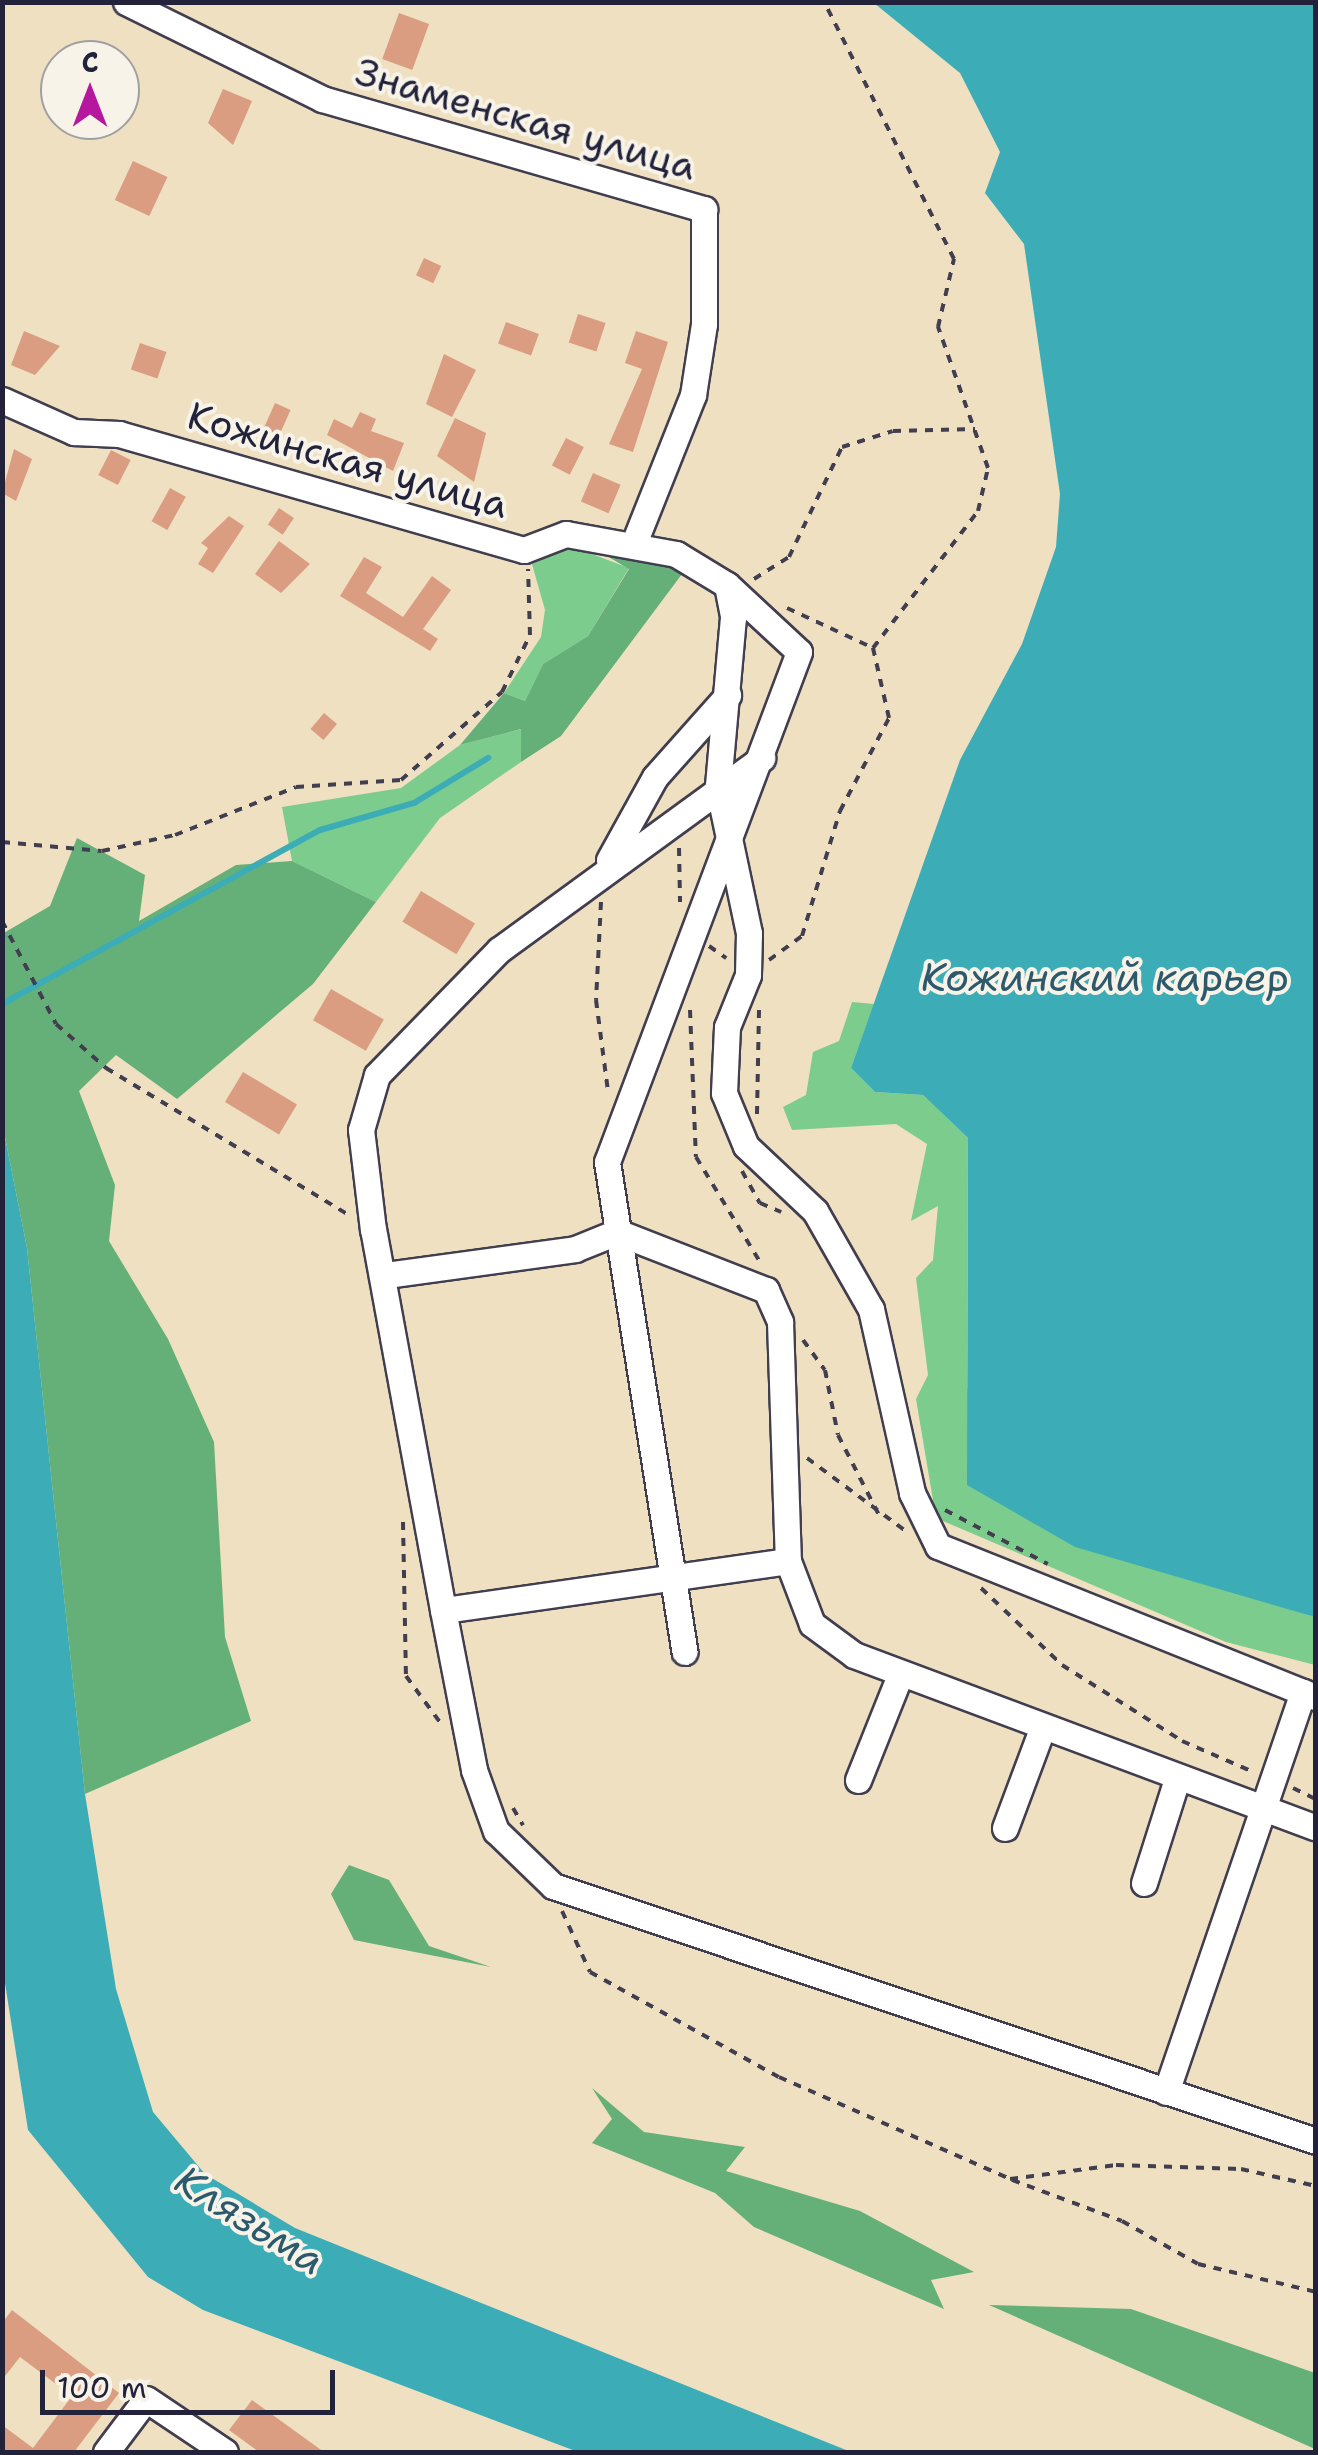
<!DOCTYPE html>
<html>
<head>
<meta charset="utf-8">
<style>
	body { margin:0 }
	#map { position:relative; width:1318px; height:2455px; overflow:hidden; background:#eee0c0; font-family:"Shantell Sans",sans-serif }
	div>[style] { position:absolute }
	.green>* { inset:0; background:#7ccc8d }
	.forest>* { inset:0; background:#65b078 }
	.water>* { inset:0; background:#3cadb6 }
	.stream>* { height:6px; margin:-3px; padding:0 3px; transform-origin:3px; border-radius:3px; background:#3cadb6 }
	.building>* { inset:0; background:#da9d81; transform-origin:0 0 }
	.path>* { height:4px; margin-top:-2px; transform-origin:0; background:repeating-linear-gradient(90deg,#413e4f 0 8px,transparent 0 16px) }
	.roads { filter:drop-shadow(2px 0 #413e4f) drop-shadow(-2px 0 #413e4f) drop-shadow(0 2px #413e4f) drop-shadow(0 -2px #413e4f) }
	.minor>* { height:25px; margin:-12.5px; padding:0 12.5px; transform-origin:12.5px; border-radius:12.5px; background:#fff }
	span { translate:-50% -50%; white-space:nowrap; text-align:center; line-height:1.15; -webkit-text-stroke:8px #f7f3e8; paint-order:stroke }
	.street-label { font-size:38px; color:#22223b }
	.water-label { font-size:40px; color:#2c5a6c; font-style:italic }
	.frame { position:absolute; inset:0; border:5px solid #22223b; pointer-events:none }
	.north { position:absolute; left:40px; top:40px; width:100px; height:100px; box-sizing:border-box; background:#f7f3e8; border:2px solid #a29fa3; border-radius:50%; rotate:0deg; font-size:28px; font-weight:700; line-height:40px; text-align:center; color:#22223b }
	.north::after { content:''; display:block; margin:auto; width:35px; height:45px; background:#b5179e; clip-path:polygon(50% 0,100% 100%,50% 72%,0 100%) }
	.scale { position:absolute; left:40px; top:2370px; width:295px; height:45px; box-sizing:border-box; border:5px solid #22223b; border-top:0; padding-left:12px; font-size:30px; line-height:35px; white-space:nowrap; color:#22223b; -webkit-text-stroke:8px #f7f3e8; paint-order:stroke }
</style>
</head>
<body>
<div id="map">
	<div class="green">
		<div style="clip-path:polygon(568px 545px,629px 568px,588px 636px,543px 664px,525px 701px,504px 693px,541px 637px,545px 610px,532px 564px)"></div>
		<div style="clip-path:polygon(522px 729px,521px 762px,440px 818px,376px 902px,292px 861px,282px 807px,401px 788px,460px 745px)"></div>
		<div style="clip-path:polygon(852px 1002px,874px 1004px,851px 1068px,875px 1092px,923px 1095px,968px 1138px,967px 1388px,1247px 1595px,1315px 1617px,1315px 1665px,1226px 1642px,936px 1518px,916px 1399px,928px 1375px,916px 1278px,933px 1260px,938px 1206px,911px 1221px,927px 1144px,896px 1124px,792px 1130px,783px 1107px,806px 1095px,813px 1052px,839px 1041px)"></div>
	</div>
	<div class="forest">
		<div style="clip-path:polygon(590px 546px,639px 550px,685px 570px,561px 736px,521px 762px,521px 729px,460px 745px,504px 693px,525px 701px,543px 664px,588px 636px,629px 569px)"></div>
		<div style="clip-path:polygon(77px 838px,145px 875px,139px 921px,236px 865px,292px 861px,376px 902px,313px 984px,177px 1099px,116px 1055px,79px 1091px,115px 1185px,109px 1241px,168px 1339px,214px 1442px,225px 1637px,251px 1721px,85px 1794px,27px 1248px,3px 1127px,2px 934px,50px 906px)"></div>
		<div style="clip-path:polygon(349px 1865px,389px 1880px,429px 1946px,491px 1967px,354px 1940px,331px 1894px)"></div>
		<div style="clip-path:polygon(592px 2088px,644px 2132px,745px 2147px,726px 2171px,860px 2211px,974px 2272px,931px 2280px,944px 2309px,754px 2227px,715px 2193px,592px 2143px,612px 2119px)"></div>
		<div style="clip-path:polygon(989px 2305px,1131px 2309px,1315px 2373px,1315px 2449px)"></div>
	</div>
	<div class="water">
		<div style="clip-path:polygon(874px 3px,1315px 3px,1315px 1617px,1075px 1547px,967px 1485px,968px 1138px,923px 1095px,875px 1092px,851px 1068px,960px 760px,1022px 644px,1056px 547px,1060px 494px,1024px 244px,985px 193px,1000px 152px,960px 73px)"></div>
		<div style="clip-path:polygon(3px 1127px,27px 1248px,85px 1794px,116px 1989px,153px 2112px,205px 2174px,295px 2228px,851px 2452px,578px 2452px,203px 2310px,148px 2277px,28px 2130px,2px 1964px)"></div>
	</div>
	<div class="stream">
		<div style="left:2px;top:1004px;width:362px;rotate:-28.7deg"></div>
		<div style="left:320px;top:830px;width:98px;rotate:-16deg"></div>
		<div style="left:414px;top:803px;width:87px;rotate:-31.3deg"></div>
	</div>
	<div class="building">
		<div style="left:399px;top:13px;width:32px;height:49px;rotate:20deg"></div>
		<div style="clip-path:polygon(223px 89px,252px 101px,233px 145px,208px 123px)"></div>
		<div style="left:133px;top:161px;width:38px;height:43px;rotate:25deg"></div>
		<div style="left:424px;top:258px;width:19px;height:19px;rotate:25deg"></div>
		<div style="left:578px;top:314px;width:29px;height:30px;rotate:18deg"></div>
		<div style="left:506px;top:322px;width:35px;height:23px;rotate:20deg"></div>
		<div style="clip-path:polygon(24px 331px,60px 346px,35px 375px,11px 365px)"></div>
		<div style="clip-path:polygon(636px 331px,668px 342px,633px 452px,609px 444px,642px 369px,625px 363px)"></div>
		<div style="left:140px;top:343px;width:28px;height:28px;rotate:19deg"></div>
		<div style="clip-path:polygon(444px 354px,476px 370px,452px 417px,426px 404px)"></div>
		<div style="left:275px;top:403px;width:17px;height:38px;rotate:24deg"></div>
		<div style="clip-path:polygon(360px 412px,376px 419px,371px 431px,404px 443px,393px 471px,327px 435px,334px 419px,352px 428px)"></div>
		<div style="clip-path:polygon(455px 418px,486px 433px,474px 482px,437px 456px)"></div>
		<div style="left:566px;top:438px;width:20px;height:31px;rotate:27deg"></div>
		<div style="clip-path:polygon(14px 449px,32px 459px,16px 501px,2px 493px)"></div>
		<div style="left:111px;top:450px;width:22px;height:28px;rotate:27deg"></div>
		<div style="left:593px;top:473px;width:30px;height:31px;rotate:23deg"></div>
		<div style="left:170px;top:488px;width:18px;height:38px;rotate:29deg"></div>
		<div style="left:279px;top:508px;width:18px;height:20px;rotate:34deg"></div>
		<div style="clip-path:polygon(229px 516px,244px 526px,213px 573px,198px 564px,208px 548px,201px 543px)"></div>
		<div style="clip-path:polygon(279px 541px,310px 564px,281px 593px,255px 574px)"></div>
		<div style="clip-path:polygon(364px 557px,382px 567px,366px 593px,403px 617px,432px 576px,451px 590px,423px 629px,438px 639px,430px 651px,340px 596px)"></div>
		<div style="left:324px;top:713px;width:17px;height:21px;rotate:40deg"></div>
		<div style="left:421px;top:891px;width:63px;height:36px;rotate:31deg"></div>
		<div style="left:331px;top:989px;width:61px;height:36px;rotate:30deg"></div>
		<div style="left:243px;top:1072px;width:63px;height:35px;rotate:31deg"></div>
		<div style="clip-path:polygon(12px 2310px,119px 2393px,74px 2452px,2px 2452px,2px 2425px,33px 2448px,72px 2396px,20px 2357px,2px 2380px,2px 2323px)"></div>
		<div style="clip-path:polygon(252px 2400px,324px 2452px,259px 2452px,229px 2430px)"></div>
	</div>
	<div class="path">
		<div style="left:754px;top:579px;width:41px;rotate:-32.2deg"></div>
		<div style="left:789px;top:557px;width:122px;rotate:-64.3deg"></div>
		<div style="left:842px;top:447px;width:53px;rotate:-17.4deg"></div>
		<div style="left:893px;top:431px;width:82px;rotate:-1.4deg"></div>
		<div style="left:787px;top:608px;width:95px;rotate:24.9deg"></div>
		<div style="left:2px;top:842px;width:100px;rotate:5.1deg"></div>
		<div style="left:102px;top:851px;width:75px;rotate:-12.4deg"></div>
		<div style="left:175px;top:835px;width:130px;rotate:-21.6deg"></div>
		<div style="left:296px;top:787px;width:105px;rotate:-3.8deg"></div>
		<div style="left:401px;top:780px;width:134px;rotate:-41.1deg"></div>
		<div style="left:502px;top:692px;width:64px;rotate:-63.8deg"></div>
		<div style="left:530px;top:635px;width:66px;rotate:-91.7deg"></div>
		<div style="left:679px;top:848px;width:54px;rotate:88.9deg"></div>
		<div style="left:601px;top:902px;width:98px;rotate:92.9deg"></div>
		<div style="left:596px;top:1000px;width:92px;rotate:82.5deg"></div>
		<div style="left:2px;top:921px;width:116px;rotate:62.3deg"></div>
		<div style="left:56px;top:1024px;width:67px;rotate:41.3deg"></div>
		<div style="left:106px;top:1068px;width:285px;rotate:31.2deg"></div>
		<div style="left:709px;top:946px;width:21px;rotate:35deg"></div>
		<div style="left:769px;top:960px;width:41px;rotate:-36deg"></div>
		<div style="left:802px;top:936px;width:131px;rotate:-73.1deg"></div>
		<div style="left:840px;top:811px;width:105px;rotate:-62.2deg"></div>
		<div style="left:889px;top:718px;width:72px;rotate:-102.9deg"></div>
		<div style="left:873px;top:648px;width:173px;rotate:-52.5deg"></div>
		<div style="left:978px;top:511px;width:44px;rotate:-76.9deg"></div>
		<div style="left:988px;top:468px;width:150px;rotate:-109.5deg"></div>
		<div style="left:938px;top:327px;width:70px;rotate:-76.8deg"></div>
		<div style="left:954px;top:259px;width:288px;rotate:-116.8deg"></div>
		<div style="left:690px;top:1010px;width:147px;rotate:87.7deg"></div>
		<div style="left:696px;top:1157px;width:123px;rotate:58.6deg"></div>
		<div style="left:757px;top:1114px;width:104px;rotate:-88.9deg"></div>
		<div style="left:742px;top:1171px;width:37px;rotate:61deg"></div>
		<div style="left:760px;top:1203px;width:23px;rotate:23deg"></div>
		<div style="left:803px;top:1340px;width:37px;rotate:54deg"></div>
		<div style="left:825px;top:1370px;width:66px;rotate:78.7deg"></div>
		<div style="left:838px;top:1435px;width:92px;rotate:62.9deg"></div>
		<div style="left:807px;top:1458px;width:124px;rotate:36.5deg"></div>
		<div style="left:945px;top:1510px;width:116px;rotate:27.7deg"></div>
		<div style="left:403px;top:1522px;width:154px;rotate:88.9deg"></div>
		<div style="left:406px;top:1676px;width:61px;rotate:53.7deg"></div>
		<div style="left:981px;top:1588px;width:112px;rotate:43.5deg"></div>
		<div style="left:1062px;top:1665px;width:142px;rotate:32.3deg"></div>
		<div style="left:1182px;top:1741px;width:75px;rotate:23.5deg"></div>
		<div style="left:1293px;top:1788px;width:25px;rotate:26deg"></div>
		<div style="left:513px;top:1808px;width:20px;rotate:60deg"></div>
		<div style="left:562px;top:1911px;width:67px;rotate:65.3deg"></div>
		<div style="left:590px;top:1972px;width:216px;rotate:29.1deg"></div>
		<div style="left:779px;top:2077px;width:253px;rotate:23.8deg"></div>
		<div style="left:1010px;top:2179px;width:107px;rotate:-7.5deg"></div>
		<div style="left:1116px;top:2165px;width:125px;rotate:1.8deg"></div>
		<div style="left:1241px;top:2169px;width:77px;rotate:12.8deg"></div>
		<div style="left:1012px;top:2180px;width:117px;rotate:20.4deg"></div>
		<div style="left:1122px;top:2221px;width:87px;rotate:29.5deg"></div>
		<div style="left:1198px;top:2264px;width:121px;rotate:13.3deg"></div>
	</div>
	<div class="roads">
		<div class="minor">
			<div style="left:126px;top:2px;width:219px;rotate:26.3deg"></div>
			<div style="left:322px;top:99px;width:398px;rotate:16.1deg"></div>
			<div style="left:704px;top:209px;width:115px;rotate:90deg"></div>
			<div style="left:704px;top:324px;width:72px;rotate:98.8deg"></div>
			<div style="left:693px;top:395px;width:157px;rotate:111.7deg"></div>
			<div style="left:2px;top:400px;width:79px;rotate:24deg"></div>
			<div style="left:74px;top:432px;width:45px;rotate:2.5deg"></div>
			<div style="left:119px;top:434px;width:421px;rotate:16deg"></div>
			<div style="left:524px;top:550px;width:45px;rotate:-20.9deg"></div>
			<div style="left:566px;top:534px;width:112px;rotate:10.3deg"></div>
			<div style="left:676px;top:554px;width:60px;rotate:31.3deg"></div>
			<div style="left:727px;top:585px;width:98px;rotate:42.9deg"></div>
			<div style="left:799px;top:652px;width:545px;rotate:110.63deg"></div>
			<div style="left:607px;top:1162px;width:496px;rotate:81deg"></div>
			<div style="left:727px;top:585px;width:33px;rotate:79deg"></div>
			<div style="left:733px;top:617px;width:170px;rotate:95.1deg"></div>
			<div style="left:718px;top:786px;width:150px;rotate:78.1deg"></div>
			<div style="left:749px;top:933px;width:42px;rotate:91.4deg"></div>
			<div style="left:748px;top:975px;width:56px;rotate:112deg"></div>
			<div style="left:727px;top:1027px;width:66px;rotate:92.6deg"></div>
			<div style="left:724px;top:1093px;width:57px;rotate:67.5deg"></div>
			<div style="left:746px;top:1146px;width:95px;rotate:43.3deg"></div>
			<div style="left:815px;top:1211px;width:113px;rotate:60.3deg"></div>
			<div style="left:871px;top:1309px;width:189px;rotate:77.4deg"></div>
			<div style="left:912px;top:1493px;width:59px;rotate:63.9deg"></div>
			<div style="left:938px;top:1546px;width:407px;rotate:21.8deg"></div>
			<div style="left:609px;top:860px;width:95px;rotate:-61deg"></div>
			<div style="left:655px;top:777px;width:110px;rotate:-48.3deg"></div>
			<div style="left:386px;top:1275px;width:191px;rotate:-7.8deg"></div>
			<div style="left:575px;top:1249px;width:45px;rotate:-22deg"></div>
			<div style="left:617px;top:1232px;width:160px;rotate:21.3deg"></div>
			<div style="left:766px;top:1290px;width:35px;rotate:66deg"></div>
			<div style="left:780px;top:1322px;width:239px;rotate:88.1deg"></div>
			<div style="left:788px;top:1561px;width:348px;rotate:171.9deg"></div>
			<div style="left:443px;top:1610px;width:386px;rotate:-100.4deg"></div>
			<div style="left:373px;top:1230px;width:101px;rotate:-96.8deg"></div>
			<div style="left:361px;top:1130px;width:57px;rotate:-73.8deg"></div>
			<div style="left:377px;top:1075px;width:175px;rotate:-45.7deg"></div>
			<div style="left:499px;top:950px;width:326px;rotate:-36.1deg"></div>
			<div style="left:788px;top:1561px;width:67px;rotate:69.1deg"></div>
			<div style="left:812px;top:1624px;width:52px;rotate:36.4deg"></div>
			<div style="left:854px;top:1655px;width:493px;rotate:20.5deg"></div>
			<div style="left:443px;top:1610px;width:163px;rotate:79deg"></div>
			<div style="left:474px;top:1770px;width:65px;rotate:70.2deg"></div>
			<div style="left:496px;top:1831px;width:79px;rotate:44deg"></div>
			<div style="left:553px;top:1886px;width:804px;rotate:18.48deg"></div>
			<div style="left:858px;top:1780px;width:113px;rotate:-68.2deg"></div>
			<div style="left:1005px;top:1828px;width:106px;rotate:-69.5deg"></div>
			<div style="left:1144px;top:1883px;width:109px;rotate:-72.4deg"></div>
			<div style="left:1166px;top:2092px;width:423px;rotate:-71.1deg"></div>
			<div style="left:106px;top:2452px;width:66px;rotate:-53deg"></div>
			<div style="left:146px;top:2399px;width:95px;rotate:33.9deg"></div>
		</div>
	</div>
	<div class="street-label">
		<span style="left:526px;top:119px;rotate:16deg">Знаменская улица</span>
		<span style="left:348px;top:460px;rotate:16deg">Кожинская улица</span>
	</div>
	<div class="water-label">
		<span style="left:1105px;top:977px">Кожинский карьер</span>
		<span style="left:250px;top:2220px;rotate:32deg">Клязьма</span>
	</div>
	<div class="frame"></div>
	<div class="north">С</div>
	<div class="scale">100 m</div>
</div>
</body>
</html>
